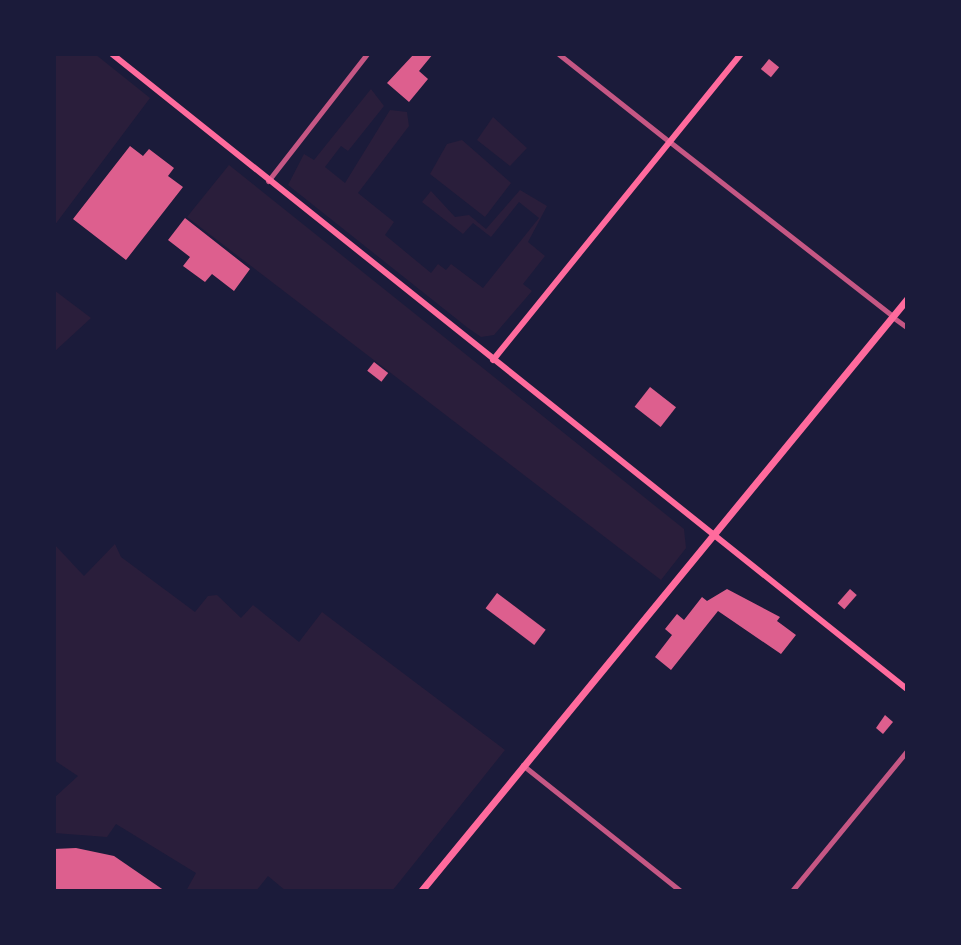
<!DOCTYPE html>
<html>
<head>
<meta charset="utf-8">
<style>
	body { margin:0 }
	#map { position:relative; width:961px; height:945px; overflow:hidden; background:#1b1b3a; font-family:Helvetica,sans-serif }
	div>[style] { position:absolute }
	.green>* { inset:0; background:#2a1e3b }
	.building>* { inset:0; background:#dd5f8e; transform-origin:0 0 }
	.minor>* { height:4.5px; margin:-2.25px; padding:0 2.25px; transform-origin:2.25px; border-radius:2.25px; background:#c65784 }
	.tertiary>* { height:5px; margin:-2.5px; padding:0 2.5px; transform-origin:2.5px; border-radius:2.5px; background:#c65784 }
	.secondary>* { height:6px; margin:-3px; padding:0 3px; transform-origin:3px; border-radius:3px; background:#ff6b9d }
	.primary>* { height:7px; margin:-3.5px; padding:0 3.5px; transform-origin:3.5px; border-radius:3.5px; background:#ff6b9d }
	span { translate:-50% -50%; white-space:nowrap; text-align:center; line-height:1.15; -webkit-text-stroke:6px #1b1b3a; paint-order:stroke }
	.frame { position:absolute; inset:0; border:56px solid #1b1b3a; pointer-events:none }
</style>
</head>
<body>
<div id="map">
	<div class="green">
		<div style="clip-path:polygon(54px 54px,95px 54px,150px 98px,54px 226px)"></div>
		<div style="clip-path:polygon(371px 89px,384px 106px,348px 151px,341px 146px,325px 167px,345px 183px,390px 110px,407px 112px,409px 126px,358px 193px,394px 222px,385px 235px,431px 273px,438px 264px,446px 270px,451px 264px,483px 288px,539px 218px,519px 202px,491px 237px,473px 223px,463px 234px,422px 202px,431px 191px,455px 217px,469px 215px,486px 229px,520px 190px,547px 206px,528px 242px,545px 256px,523px 284px,532px 291px,494px 335px,481px 337px,468px 328px,288px 185px,304px 154px,314px 160px)"></div>
		<div style="clip-path:polygon(493px 117px,527px 148px,510px 166px,477px 140px)"></div>
		<div style="clip-path:polygon(462px 140px,511px 183px,485px 217px,430px 174px,447px 144px)"></div>
		<div style="clip-path:polygon(229px 165px,684px 529px,686px 548px,661px 580px,187px 217px)"></div>
		<div style="clip-path:polygon(54px 290px,91px 318px,54px 352px)"></div>
		<div style="clip-path:polygon(54px 544px,84px 576px,115px 544px,121px 557px,195px 612px,208px 596px,217px 595px,241px 618px,253px 605px,299px 642px,322px 612px,505px 750px,392px 891px,286px 891px,268px 876px,256px 891px,186px 891px,196px 873px,116px 824px,107px 837px,54px 833px,54px 798px,78px 776px,54px 760px)"></div>
	</div>
	<div class="building">
		<div style="clip-path:polygon(414px 54px,433px 54px,419px 71px,428px 79px,409px 102px,387px 83px)"></div>
		<div style="left:769px;top:59px;width:13px;height:13px;rotate:39deg"></div>
		<div style="clip-path:polygon(130px 146px,143px 156px,149px 149px,174px 168px,168px 176px,183px 187px,126px 260px,73px 219px)"></div>
		<div style="clip-path:polygon(185px 218px,250px 269px,234px 291px,212px 274px,205px 282px,183px 266px,190px 257px,168px 240px)"></div>
		<div style="left:374px;top:362px;width:18px;height:11px;rotate:38deg"></div>
		<div style="left:650px;top:387px;width:33px;height:25px;rotate:38deg"></div>
		<div style="clip-path:polygon(727px 589px,780px 617px,777px 621px,796px 635px,781px 654px,718px 611px,671px 670px,655px 657px,672px 635px,665px 629px,677px 614px,684px 620px,702px 597px,707px 601px)"></div>
		<div style="left:850px;top:589px;width:9px;height:19px;rotate:41deg"></div>
		<div style="left:497px;top:593px;width:61px;height:19px;rotate:37deg"></div>
		<div style="clip-path:polygon(885px 715px,893px 722px,883px 734px,876px 728px)"></div>
		<div style="clip-path:polygon(76px 848px,114px 856px,165px 891px,54px 891px,54px 849px)"></div>
	</div>
	<div class="minor">
		<div style="left:559px;top:54px;width:142px;rotate:38.4deg"></div>
		<div style="left:893px;top:317px;width:17px;rotate:36deg"></div>
		<div style="left:523px;top:765px;width:202px;rotate:38.6deg"></div>
		<div style="left:792px;top:891px;width:181px;rotate:-50.6deg"></div>
	</div>
	<div class="tertiary">
		<div style="left:670px;top:142px;width:283px;rotate:38deg"></div>
		<div style="left:268px;top:181px;width:161px;rotate:-52.1deg"></div>
	</div>
	<div class="secondary">
		<div style="left:112px;top:54px;width:1017px;rotate:38.62deg"></div>
		<div style="left:493px;top:360px;width:394px;rotate:-51deg"></div>
	</div>
	<div class="primary">
		<div style="left:421px;top:891px;width:766px;rotate:-50.62deg"></div>
	</div>
	<div class="frame"></div>
</div>
</body>
</html>
